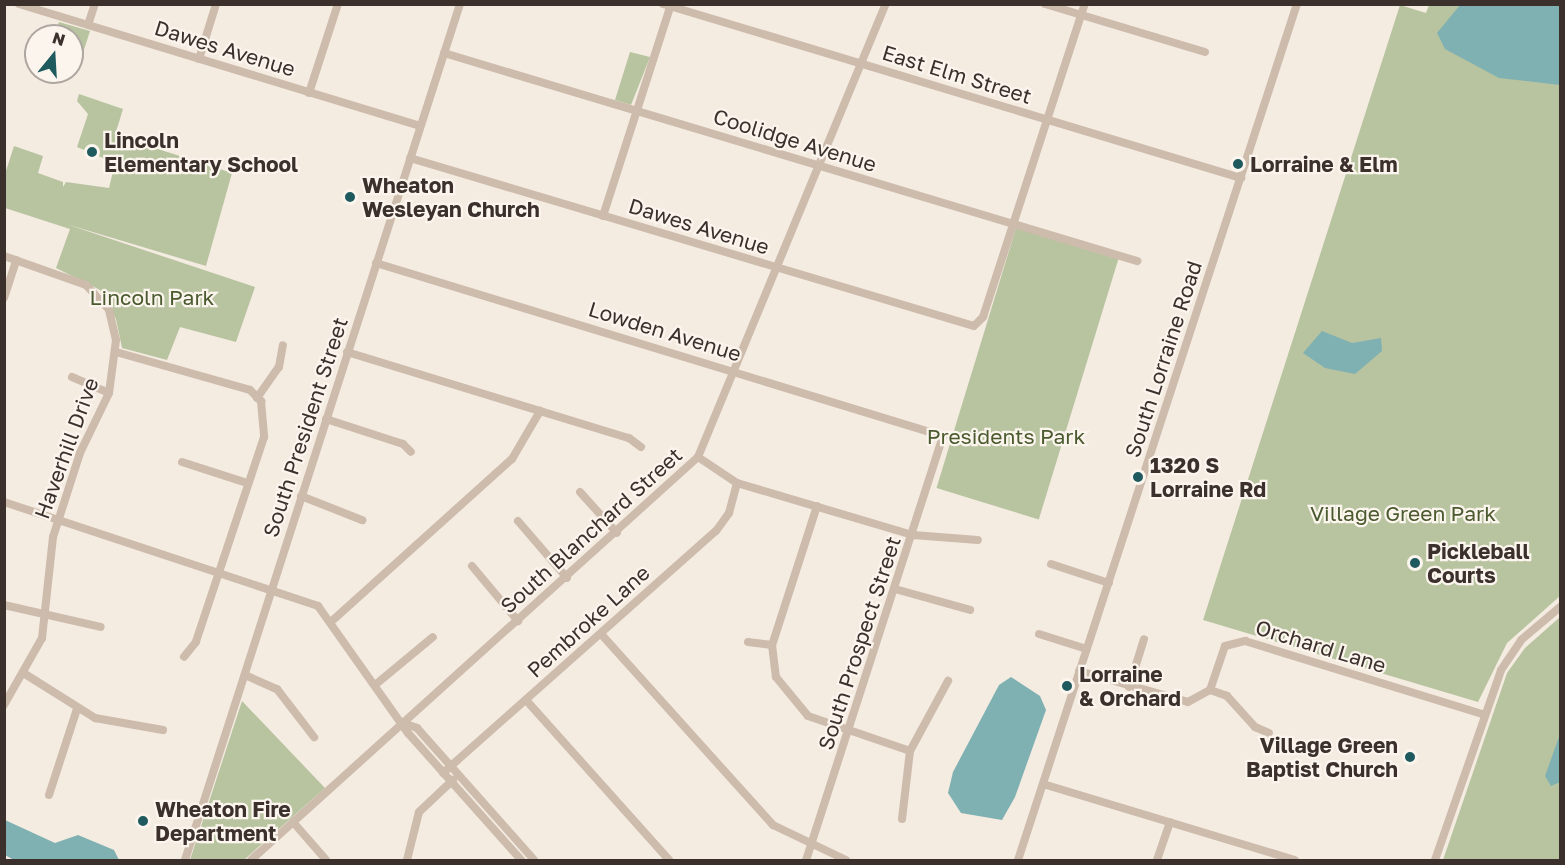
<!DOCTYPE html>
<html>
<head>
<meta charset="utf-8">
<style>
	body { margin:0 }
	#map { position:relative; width:1565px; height:865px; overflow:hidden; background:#f4ebe1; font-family:"Golos Text",sans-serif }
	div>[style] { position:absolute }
	.green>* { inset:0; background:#b8c4a0; transform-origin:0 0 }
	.water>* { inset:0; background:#7fb0b2 }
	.minor>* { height:8px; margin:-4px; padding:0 4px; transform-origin:4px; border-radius:4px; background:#cdbbac }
	.dots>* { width:16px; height:16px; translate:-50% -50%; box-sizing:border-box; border:3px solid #fbf5ee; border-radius:50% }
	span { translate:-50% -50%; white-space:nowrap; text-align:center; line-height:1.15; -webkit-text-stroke:4.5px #fbf5ee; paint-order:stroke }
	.street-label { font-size:21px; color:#3b302b }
	.poi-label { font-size:21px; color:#3b302b; font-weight:700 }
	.left { translate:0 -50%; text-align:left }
	.right { translate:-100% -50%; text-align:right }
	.park-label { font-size:21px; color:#4a5a2e }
	.frame { position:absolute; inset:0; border:6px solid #3b302b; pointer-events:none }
	.north { position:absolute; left:24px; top:24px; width:60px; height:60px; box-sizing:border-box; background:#fbf5ee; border:2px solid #aea6a0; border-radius:50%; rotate:18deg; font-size:16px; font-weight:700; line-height:24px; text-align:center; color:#3b302b }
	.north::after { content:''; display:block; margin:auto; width:21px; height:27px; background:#1f5a5e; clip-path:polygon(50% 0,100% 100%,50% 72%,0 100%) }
</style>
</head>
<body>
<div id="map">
	<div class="green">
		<div style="clip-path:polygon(1400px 5px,1426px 13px,1429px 5px,1560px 5px,1560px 596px,1507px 643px,1478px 702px,1203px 620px)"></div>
		<div style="clip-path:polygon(59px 22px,90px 31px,80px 62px,81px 47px,72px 44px,72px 36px,54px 36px)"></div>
		<div style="clip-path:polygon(630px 52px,650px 57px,631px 105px,615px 100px)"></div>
		<div style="clip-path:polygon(79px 94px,123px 109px,115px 135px,232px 173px,206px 266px,66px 224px,255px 287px,236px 342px,180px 327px,167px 360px,122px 348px,116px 319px,100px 290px,56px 268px,70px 229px,5px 208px,5px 174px,14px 146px,43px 156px,38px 173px,63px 182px,63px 187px,66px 182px,109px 188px,115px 163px,77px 147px,88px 114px,77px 101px)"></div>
		<div style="left:1016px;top:228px;width:107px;height:272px;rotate:17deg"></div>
		<div style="clip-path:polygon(1560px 617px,1560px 860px,1443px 860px,1507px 673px,1525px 648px)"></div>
		<div style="clip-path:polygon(242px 701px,325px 788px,244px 860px,190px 860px)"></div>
	</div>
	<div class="water">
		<div style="clip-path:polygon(1460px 5px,1560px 5px,1560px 85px,1499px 78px,1445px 49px,1437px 33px)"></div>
		<div style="clip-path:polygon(1322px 331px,1352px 343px,1381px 338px,1382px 351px,1355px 374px,1325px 368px,1303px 353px)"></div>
		<div style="clip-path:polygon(1011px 677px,1040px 696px,1046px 710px,1015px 797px,1002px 820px,961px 813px,948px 793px,953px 772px,999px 685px)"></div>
		<div style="clip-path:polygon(1560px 734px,1560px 782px,1551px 786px,1545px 776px)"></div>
		<div style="clip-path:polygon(5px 820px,55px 843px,78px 835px,114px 850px,119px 860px,14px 860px,5px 855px)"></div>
	</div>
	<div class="minor">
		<div style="left:19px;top:4px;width:419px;rotate:16.9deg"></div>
		<div style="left:663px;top:4px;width:604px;rotate:16.75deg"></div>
		<div style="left:1045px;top:4px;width:167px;rotate:16.7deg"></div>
		<div style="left:88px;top:25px;width:22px;rotate:-72deg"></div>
		<div style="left:444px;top:53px;width:724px;rotate:16.71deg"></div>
		<div style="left:199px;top:59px;width:58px;rotate:-72.8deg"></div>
		<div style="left:309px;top:93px;width:94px;rotate:-72deg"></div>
		<div style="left:410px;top:158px;width:588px;rotate:16.59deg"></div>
		<div style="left:974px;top:326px;width:13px;rotate:-45deg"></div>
		<div style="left:983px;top:317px;width:329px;rotate:-72deg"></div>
		<div style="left:603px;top:216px;width:223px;rotate:-72.2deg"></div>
		<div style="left:4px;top:256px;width:87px;rotate:19.5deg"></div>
		<div style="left:86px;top:285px;width:34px;rotate:47deg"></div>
		<div style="left:109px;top:310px;width:31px;rotate:77deg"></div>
		<div style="left:116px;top:340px;width:53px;rotate:97.5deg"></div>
		<div style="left:109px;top:393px;width:67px;rotate:115.8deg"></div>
		<div style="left:80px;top:453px;width:88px;rotate:107.8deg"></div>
		<div style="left:53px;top:537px;width:102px;rotate:96.2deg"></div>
		<div style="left:42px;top:638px;width:77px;rotate:119.6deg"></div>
		<div style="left:376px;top:263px;width:593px;rotate:16.97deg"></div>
		<div style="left:943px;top:436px;width:446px;rotate:107.9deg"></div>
		<div style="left:4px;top:298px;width:40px;rotate:-72deg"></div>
		<div style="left:116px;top:352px;width:139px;rotate:15.8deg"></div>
		<div style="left:250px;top:390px;width:16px;rotate:45deg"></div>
		<div style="left:261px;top:401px;width:36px;rotate:85deg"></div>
		<div style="left:264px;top:437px;width:216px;rotate:108.4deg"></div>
		<div style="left:196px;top:642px;width:19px;rotate:129deg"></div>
		<div style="left:347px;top:352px;width:295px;rotate:17deg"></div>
		<div style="left:629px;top:438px;width:15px;rotate:37deg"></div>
		<div style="left:72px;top:377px;width:40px;rotate:23.4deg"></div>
		<div style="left:257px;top:398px;width:38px;rotate:-55deg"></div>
		<div style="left:279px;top:367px;width:22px;rotate:-80deg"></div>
		<div style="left:326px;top:419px;width:81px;rotate:18deg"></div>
		<div style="left:403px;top:444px;width:11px;rotate:45deg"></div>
		<div style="left:698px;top:457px;width:47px;rotate:33.7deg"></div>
		<div style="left:737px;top:483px;width:184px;rotate:16.5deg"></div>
		<div style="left:913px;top:535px;width:65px;rotate:4.4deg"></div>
		<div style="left:182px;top:462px;width:68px;rotate:17.9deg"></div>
		<div style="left:580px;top:492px;width:55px;rotate:47.9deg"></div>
		<div style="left:301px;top:496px;width:66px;rotate:21.5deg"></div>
		<div style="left:4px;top:502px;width:331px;rotate:18.3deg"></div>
		<div style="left:318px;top:606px;width:156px;rotate:54.7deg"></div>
		<div style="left:408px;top:733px;width:170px;rotate:48.3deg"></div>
		<div style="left:817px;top:506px;width:146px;rotate:107.9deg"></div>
		<div style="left:772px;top:645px;width:32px;rotate:83deg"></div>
		<div style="left:776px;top:677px;width:50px;rotate:50.6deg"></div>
		<div style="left:808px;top:716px;width:108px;rotate:18.9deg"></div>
		<div style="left:518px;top:521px;width:75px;rotate:49.3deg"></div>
		<div style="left:1051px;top:564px;width:61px;rotate:18.1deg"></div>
		<div style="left:472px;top:566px;width:72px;rotate:50.1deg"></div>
		<div style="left:895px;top:589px;width:78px;rotate:15.6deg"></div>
		<div style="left:4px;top:605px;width:99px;rotate:12.8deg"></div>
		<div style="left:333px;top:620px;width:241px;rotate:-42deg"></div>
		<div style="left:512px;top:459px;width:56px;rotate:-59.7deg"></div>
		<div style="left:601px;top:634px;width:257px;rotate:48deg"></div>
		<div style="left:773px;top:825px;width:81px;rotate:25.6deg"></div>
		<div style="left:1039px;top:634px;width:50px;rotate:17.4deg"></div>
		<div style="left:748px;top:642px;width:24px;rotate:7deg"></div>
		<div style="left:1079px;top:671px;width:113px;rotate:15.9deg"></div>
		<div style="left:1188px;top:702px;width:25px;rotate:-29deg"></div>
		<div style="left:1210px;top:690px;width:46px;rotate:-71.2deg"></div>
		<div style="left:1225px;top:646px;width:21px;rotate:-14deg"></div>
		<div style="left:1245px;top:641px;width:249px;rotate:17.1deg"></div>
		<div style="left:25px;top:674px;width:83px;rotate:32.2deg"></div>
		<div style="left:95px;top:718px;width:69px;rotate:10deg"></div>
		<div style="left:245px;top:675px;width:35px;rotate:24deg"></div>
		<div style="left:277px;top:689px;width:61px;rotate:52.4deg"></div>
		<div style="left:375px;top:685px;width:75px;rotate:-39.6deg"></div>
		<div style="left:1129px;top:687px;width:50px;rotate:-72.6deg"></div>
		<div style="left:1210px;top:690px;width:18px;rotate:19deg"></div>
		<div style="left:1227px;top:696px;width:42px;rotate:47.9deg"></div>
		<div style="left:1255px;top:727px;width:15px;rotate:23deg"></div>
		<div style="left:526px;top:700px;width:215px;rotate:48.2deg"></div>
		<div style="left:406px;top:724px;width:12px;rotate:20deg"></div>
		<div style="left:417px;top:728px;width:176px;rotate:48.4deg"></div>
		<div style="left:910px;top:751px;width:80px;rotate:-61.5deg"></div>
		<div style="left:443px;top:773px;width:365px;rotate:-41.6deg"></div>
		<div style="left:716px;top:531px;width:22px;rotate:-54deg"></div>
		<div style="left:729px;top:513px;width:31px;rotate:-75deg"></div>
		<div style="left:1043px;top:784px;width:263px;rotate:16.8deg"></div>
		<div style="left:49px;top:795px;width:90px;rotate:-72deg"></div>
		<div style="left:902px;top:819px;width:68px;rotate:-83.3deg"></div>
		<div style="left:293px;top:822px;width:50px;rotate:49deg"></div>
		<div style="left:185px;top:860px;width:899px;rotate:-72.19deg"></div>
		<div style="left:251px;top:860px;width:602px;rotate:-42.04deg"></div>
		<div style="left:698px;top:457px;width:490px;rotate:-67.5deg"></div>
		<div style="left:407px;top:860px;width:49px;rotate:-76deg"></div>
		<div style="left:419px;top:812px;width:47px;rotate:-43.3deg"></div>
		<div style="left:1018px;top:860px;width:900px;rotate:-71.95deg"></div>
		<div style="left:1157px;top:860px;width:40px;rotate:-71.1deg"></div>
		<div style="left:1435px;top:860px;width:201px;rotate:-70.8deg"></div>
		<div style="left:1501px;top:670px;width:36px;rotate:-56deg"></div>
		<div style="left:1521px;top:640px;width:51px;rotate:-40.2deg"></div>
	</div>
	<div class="dots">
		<div style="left:92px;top:152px;background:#1f5a5e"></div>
		<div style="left:1238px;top:164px;background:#1f5a5e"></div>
		<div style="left:350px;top:197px;background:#1f5a5e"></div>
		<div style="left:1138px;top:477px;background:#1f5a5e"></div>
		<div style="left:1415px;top:563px;background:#1f5a5e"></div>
		<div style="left:1067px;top:686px;background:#1f5a5e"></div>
		<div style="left:1410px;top:757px;background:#1f5a5e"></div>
		<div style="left:143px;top:821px;background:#1f5a5e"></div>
	</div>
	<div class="street-label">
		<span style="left:225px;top:48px;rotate:17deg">Dawes Avenue</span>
		<span style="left:957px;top:74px;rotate:17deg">East Elm Street</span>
		<span style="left:795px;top:140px;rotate:17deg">Coolidge Avenue</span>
		<span style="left:699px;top:226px;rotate:17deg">Dawes Avenue</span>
		<span style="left:665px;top:331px;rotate:17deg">Lowden Avenue</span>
		<span style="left:1163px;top:359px;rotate:-72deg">South Lorraine Road</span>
		<span style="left:305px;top:427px;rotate:-72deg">South President Street</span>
		<span style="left:66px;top:448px;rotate:-70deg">Haverhill Drive</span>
		<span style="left:591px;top:530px;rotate:-42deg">South Blanchard Street</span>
		<span style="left:588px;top:621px;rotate:-42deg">Pembroke Lane</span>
		<span style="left:859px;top:643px;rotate:-72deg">South Prospect Street</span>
		<span style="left:1321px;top:646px;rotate:17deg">Orchard Lane</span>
	</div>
	<div class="poi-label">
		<span class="left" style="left:104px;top:152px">Lincoln<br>Elementary School</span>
		<span class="left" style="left:1250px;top:164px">Lorraine &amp; Elm</span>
		<span class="left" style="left:362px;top:197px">Wheaton<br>Wesleyan Church</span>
		<span class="left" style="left:1150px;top:477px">1320 S<br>Lorraine Rd</span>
		<span class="left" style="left:1427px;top:563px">Pickleball<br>Courts</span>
		<span class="left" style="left:1079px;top:686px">Lorraine<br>&amp; Orchard</span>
		<span class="right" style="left:1398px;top:757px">Village Green<br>Baptist Church</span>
		<span class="left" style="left:155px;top:821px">Wheaton Fire<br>Department</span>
	</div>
	<div class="park-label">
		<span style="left:152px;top:297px">Lincoln Park</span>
		<span style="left:1006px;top:436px">Presidents Park</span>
		<span style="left:1403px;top:513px">Village Green Park</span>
	</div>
	<div class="frame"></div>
	<div class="north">N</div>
</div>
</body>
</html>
